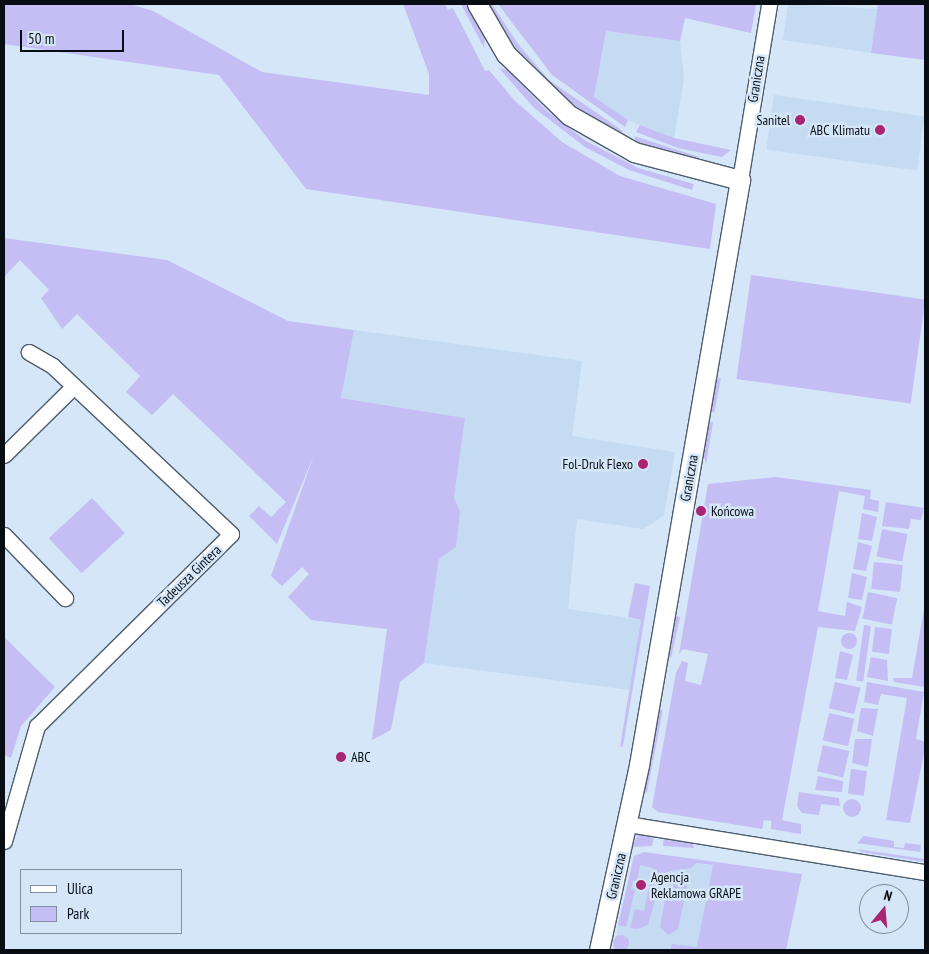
<!DOCTYPE html>
<html>
<head>
<meta charset="utf-8">
<style>
	body { margin:0 }
	#map { position:relative; width:929px; height:954px; overflow:hidden; background:#d4e6f8; font-family:"PT Sans Narrow",sans-serif }
	div>[style] { position:absolute }
	.built>* { inset:0; background:#c4dbf2; transform-origin:0 0 }
	.green>* { inset:0; background:#c4bef4; transform-origin:0 0 }
	.round { border-radius:50% }
	.roads { filter:drop-shadow(1px 0 #4e5d6d) drop-shadow(-1px 0 #4e5d6d) drop-shadow(0 1px #4e5d6d) drop-shadow(0 -1px #4e5d6d) }
	.minor>* { height:15px; margin:-7.5px; padding:0 7.5px; transform-origin:7.5px; border-radius:7.5px; background:#fff }
	.tertiary>* { height:19px; margin:-9.5px; padding:0 9.5px; transform-origin:9.5px; border-radius:9.5px; background:#fff }
	.dots>* { width:14px; height:14px; translate:-50% -50%; box-sizing:border-box; border:2px solid #d4e6f8; border-radius:50% }
	span { translate:-50% -50%; white-space:nowrap; text-align:center; line-height:1.15; -webkit-text-stroke:5px #d4e6f8; paint-order:stroke }
	.street-label { font-size:14px; color:#070d12 }
	.poi-label { font-size:14px; color:#070d12 }
	.right { translate:-100% -50%; text-align:right }
	.left { translate:0 -50%; text-align:left }
	.frame { position:absolute; inset:0; border:5px solid #070d12; pointer-events:none }
	.legend { position:absolute; left:20px; top:869px; width:162px; height:65px; box-sizing:border-box; background:#d4e6f8; border:1px solid #828f9c; margin:0; padding:6px 9px; list-style:none; font-size:15px; color:#070d12 }
	.legend li { display:flex; align-items:center; gap:10px; height:25px }
	.legend b { width:25px; border:1px solid #828f9c }
	.north { position:absolute; left:859px; top:884px; width:50px; height:50px; box-sizing:border-box; background:#d4e6f8; border:1px solid #828f9c; border-radius:50%; rotate:17deg; font-size:14px; font-weight:700; line-height:20px; text-align:center; color:#070d12 }
	.north::after { content:''; display:block; margin:auto; width:18px; height:22px; background:#a92571; clip-path:polygon(50% 0,100% 100%,50% 72%,0 100%) }
	.scale { position:absolute; left:20px; top:30px; width:104px; height:22px; box-sizing:border-box; border:2px solid #070d12; border-top:0; padding-left:6px; font-size:15px; line-height:18px; white-space:nowrap; color:#070d12; -webkit-text-stroke:4px #d4e6f8; paint-order:stroke }
</style>
</head>
<body>
<div id="map">
	<div class="built">
		<div style="clip-path:polygon(788px 4px,878px 9px,871px 53px,783px 40px)"></div>
		<div style="clip-path:polygon(606px 31px,680px 41px,684px 78px,674px 138px,620px 117px,594px 97px)"></div>
		<div style="left:774px;top:95px;width:152px;height:55px;rotate:8deg"></div>
		<div style="clip-path:polygon(354px 330px,582px 361px,572px 436px,675px 452px,664px 515px,653px 523px,643px 529px,577px 519px,568px 609px,641px 620px,630px 690px,424px 663px,439px 559px,460px 511px,454px 499px,465px 418px,341px 398px)"></div>
		<div style="clip-path:polygon(634px 856px,718px 866px,702px 950px,613px 950px)"></div>
	</div>
	<div class="green">
		<div style="clip-path:polygon(4px 4px,130px 4px,153px 11px,262px 72px,429px 95px,429px 74px,403px 4px,445px 4px,448px 10px,453px 8px,485px 71px,489px 70px,515px 101px,562px 142px,620px 176px,716px 204px,710px 249px,306px 189px,219px 75px,4px 44px)"></div>
		<div style="clip-path:polygon(461px 4px,468px 6px,485px 38px,484px 48px)"></div>
		<div style="clip-path:polygon(487px 4px,492px 4px,518px 44px,549px 80px,623px 131px,617px 133px,589px 116px,555px 90px,515px 47px)"></div>
		<div style="clip-path:polygon(498px 4px,756px 4px,751px 33px,685px 18px,680px 41px,606px 31px,594px 97px,628px 120px,625px 127px,552px 75px)"></div>
		<div style="clip-path:polygon(878px 4px,925px 4px,925px 60px,871px 53px)"></div>
		<div style="clip-path:polygon(499px 68px,507px 70px,547px 111px,586px 141px,638px 168px,694px 184px,692px 190px,629px 170px,585px 147px,533px 107px)"></div>
		<div style="clip-path:polygon(640px 125px,674px 138px,731px 150px,722px 157px,678px 148px,636px 132px)"></div>
		<div style="clip-path:polygon(634px 136px,699px 157px,699px 161px,636px 142px)"></div>
		<div style="clip-path:polygon(4px 238px,167px 260px,288px 321px,354px 330px,341px 398px,465px 418px,454px 498px,460px 511px,456px 547px,439px 559px,424px 663px,400px 682px,391px 730px,372px 740px,387px 629px,311px 620px,288px 597px,309px 574px,302px 567px,282px 586px,271px 576px,314px 455px,277px 544px,249px 516px,259px 506px,271px 517px,286px 502px,173px 394px,152px 415px,126px 392px,140px 376px,77px 314px,62px 329px,41px 298px,49px 290px,20px 260px,4px 277px)"></div>
		<div style="left:751px;top:275px;width:176px;height:105px;rotate:8deg"></div>
		<div style="clip-path:polygon(721px 378px,714px 413px,709px 409px,714px 379px)"></div>
		<div style="clip-path:polygon(713px 422px,706px 464px,702px 449px,707px 423px)"></div>
		<div style="clip-path:polygon(776px 477px,871px 490px,870px 499px,879px 501px,878px 512px,863px 509px,865px 496px,839px 491px,818px 611px,845px 616px,847px 602px,862px 607px,855px 631px,818px 627px,782px 820px,801px 824px,801px 834px,771px 829px,771px 821px,764px 820px,762px 829px,658px 812px,652px 807px,676px 673px,682px 661px,688px 663px,685px 681px,701px 685px,708px 654px,683px 649px,679px 654px,708px 484px)"></div>
		<div style="left:92px;top:498px;width:48px;height:59px;rotate:47deg"></div>
		<div style="clip-path:polygon(886px 502px,924px 508px,921px 520px,911px 519px,909px 529px,882px 526px)"></div>
		<div style="clip-path:polygon(862px 513px,877px 517px,872px 541px,858px 539px)"></div>
		<div style="left:882px;top:529px;width:26px;height:28px;rotate:11deg"></div>
		<div style="clip-path:polygon(858px 542px,872px 546px,866px 571px,853px 569px)"></div>
		<div style="left:874px;top:562px;width:29px;height:27px;rotate:6deg"></div>
		<div style="clip-path:polygon(852px 573px,867px 577px,862px 600px,848px 598px)"></div>
		<div style="clip-path:polygon(635px 583px,650px 586px,623px 746px,620px 747px,641px 620px,628px 617px)"></div>
		<div style="left:868px;top:592px;width:30px;height:27px;rotate:12deg"></div>
		<div style="clip-path:polygon(925px 603px,925px 687px,894px 682px,893px 678px,912px 678px)"></div>
		<div style="clip-path:polygon(673px 615px,680px 617px,671px 658px,667px 655px)"></div>
		<div style="left:864px;top:625px;width:7px;height:56px;rotate:8deg"></div>
		<div style="left:875px;top:627px;width:17px;height:25px;rotate:7deg"></div>
		<div class="round" style="left:841px;top:633px;width:16px;height:16px"></div>
		<div style="clip-path:polygon(4px 637px,55px 687px,21px 726px,11px 758px,4px 755px)"></div>
		<div style="clip-path:polygon(840px 651px,853px 655px,847px 680px,835px 678px)"></div>
		<div style="clip-path:polygon(871px 657px,887px 660px,888px 681px,867px 677px)"></div>
		<div style="left:835px;top:682px;width:26px;height:27px;rotate:13deg"></div>
		<div style="clip-path:polygon(867px 682px,924px 692px,916px 739px,925px 742px,925px 748px,910px 823px,886px 820px,907px 698px,881px 694px,878px 705px,864px 702px)"></div>
		<div style="clip-path:polygon(861px 708px,878px 709px,873px 736px,857px 731px)"></div>
		<div style="left:658px;top:709px;width:5px;height:84px;rotate:11deg"></div>
		<div style="left:829px;top:713px;width:26px;height:28px;rotate:13deg"></div>
		<div style="clip-path:polygon(855px 739px,872px 739px,868px 767px,852px 763px)"></div>
		<div style="left:823px;top:745px;width:27px;height:27px;rotate:13deg"></div>
		<div style="left:851px;top:769px;width:16px;height:25px;rotate:7deg"></div>
		<div style="clip-path:polygon(818px 776px,843px 781px,842px 792px,815px 790px)"></div>
		<div style="clip-path:polygon(799px 792px,839px 798px,840px 806px,821px 804px,819px 815px,802px 813px,797px 806px)"></div>
		<div class="round" style="left:843px;top:799px;width:18px;height:18px"></div>
		<div style="clip-path:polygon(638px 834px,654px 835px,652px 846px,632px 847px)"></div>
		<div style="clip-path:polygon(664px 836px,692px 841px,694px 848px,663px 846px)"></div>
		<div style="clip-path:polygon(864px 836px,894px 841px,894px 847px,904px 848px,905px 843px,921px 845px,920px 852px,857px 843px)"></div>
		<div style="clip-path:polygon(856px 849px,925px 859px,925px 862px,862px 852px)"></div>
		<div style="clip-path:polygon(644px 852px,802px 874px,786px 950px,670px 950px,672px 944px,697px 947px,713px 865px,696px 863px,691px 868px,670px 871px,661px 878px,648px 925px,638px 929px,630px 928px,635px 909px,644px 911px,653px 868px,640px 865px,637px 881px,633px 880px,631px 889px,635px 890px,626px 927px,618px 925px,634px 856px)"></div>
		<div style="clip-path:polygon(675px 877px,685px 879px,687px 887px,678px 929px,668px 935px,660px 927px,668px 883px)"></div>
		<div class="round" style="left:613px;top:935px;width:16px;height:16px"></div>
	</div>
	<div class="roads">
		<div class="minor">
			<div style="left:740px;top:180px;width:178px;rotate:-80.6deg"></div>
			<div style="left:4px;top:455px;width:97px;rotate:-44.6deg"></div>
			<div style="left:4px;top:535px;width:88px;rotate:45.9deg"></div>
			<div style="left:628px;top:824px;width:301px;rotate:9.2deg"></div>
			<div style="left:4px;top:841px;width:120px;rotate:-74deg"></div>
			<div style="left:37px;top:726px;width:273px;rotate:-44.7deg"></div>
			<div style="left:231px;top:534px;width:245px;rotate:-136.7deg"></div>
			<div style="left:53px;top:366px;width:28px;rotate:-150deg"></div>
		</div>
		<div class="tertiary">
			<div style="left:477px;top:4px;width:58px;rotate:59.9deg"></div>
			<div style="left:506px;top:54px;width:88px;rotate:44.1deg"></div>
			<div style="left:569px;top:115px;width:75px;rotate:29.6deg"></div>
			<div style="left:634px;top:152px;width:110px;rotate:14.8deg"></div>
			<div style="left:740px;top:180px;width:594px;rotate:99.8deg"></div>
			<div style="left:639px;top:765px;width:189px;rotate:102.2deg"></div>
		</div>
	</div>
	<div class="dots">
		<div style="left:800px;top:120px;background:#a92571"></div>
		<div style="left:880px;top:130px;background:#a92571"></div>
		<div style="left:643px;top:464px;background:#a92571"></div>
		<div style="left:701px;top:511px;background:#a92571"></div>
		<div style="left:341px;top:757px;background:#a92571"></div>
		<div style="left:641px;top:885px;background:#a92571"></div>
	</div>
	<div class="street-label">
		<span style="left:756px;top:79px;rotate:-81deg">Graniczna</span>
		<span style="left:689px;top:478px;rotate:-80deg">Graniczna</span>
		<span style="left:189px;top:576px;rotate:-44deg">Tadeusza Gintera</span>
		<span style="left:616px;top:876px;rotate:-77deg">Graniczna</span>
	</div>
	<div class="poi-label">
		<span class="right" style="left:790px;top:120px">Sanitel</span>
		<span class="right" style="left:870px;top:130px">ABC Klimatu</span>
		<span class="right" style="left:633px;top:464px">Fol-Druk Flexo</span>
		<span class="left" style="left:711px;top:511px">Końcowa</span>
		<span class="left" style="left:351px;top:757px">ABC</span>
		<span class="left" style="left:651px;top:885px">Agencja<br>Reklamowa GRAPE</span>
	</div>
	<div class="frame"></div>
	<ul class="legend">
	<li><b style="height:6px;background:#fff"></b>Ulica</li>
	<li><b style="height:14px;background:#c4bef4"></b>Park</li>
	</ul>
	<div class="north">N</div>
	<div class="scale">50 m</div>
</div>
</body>
</html>
